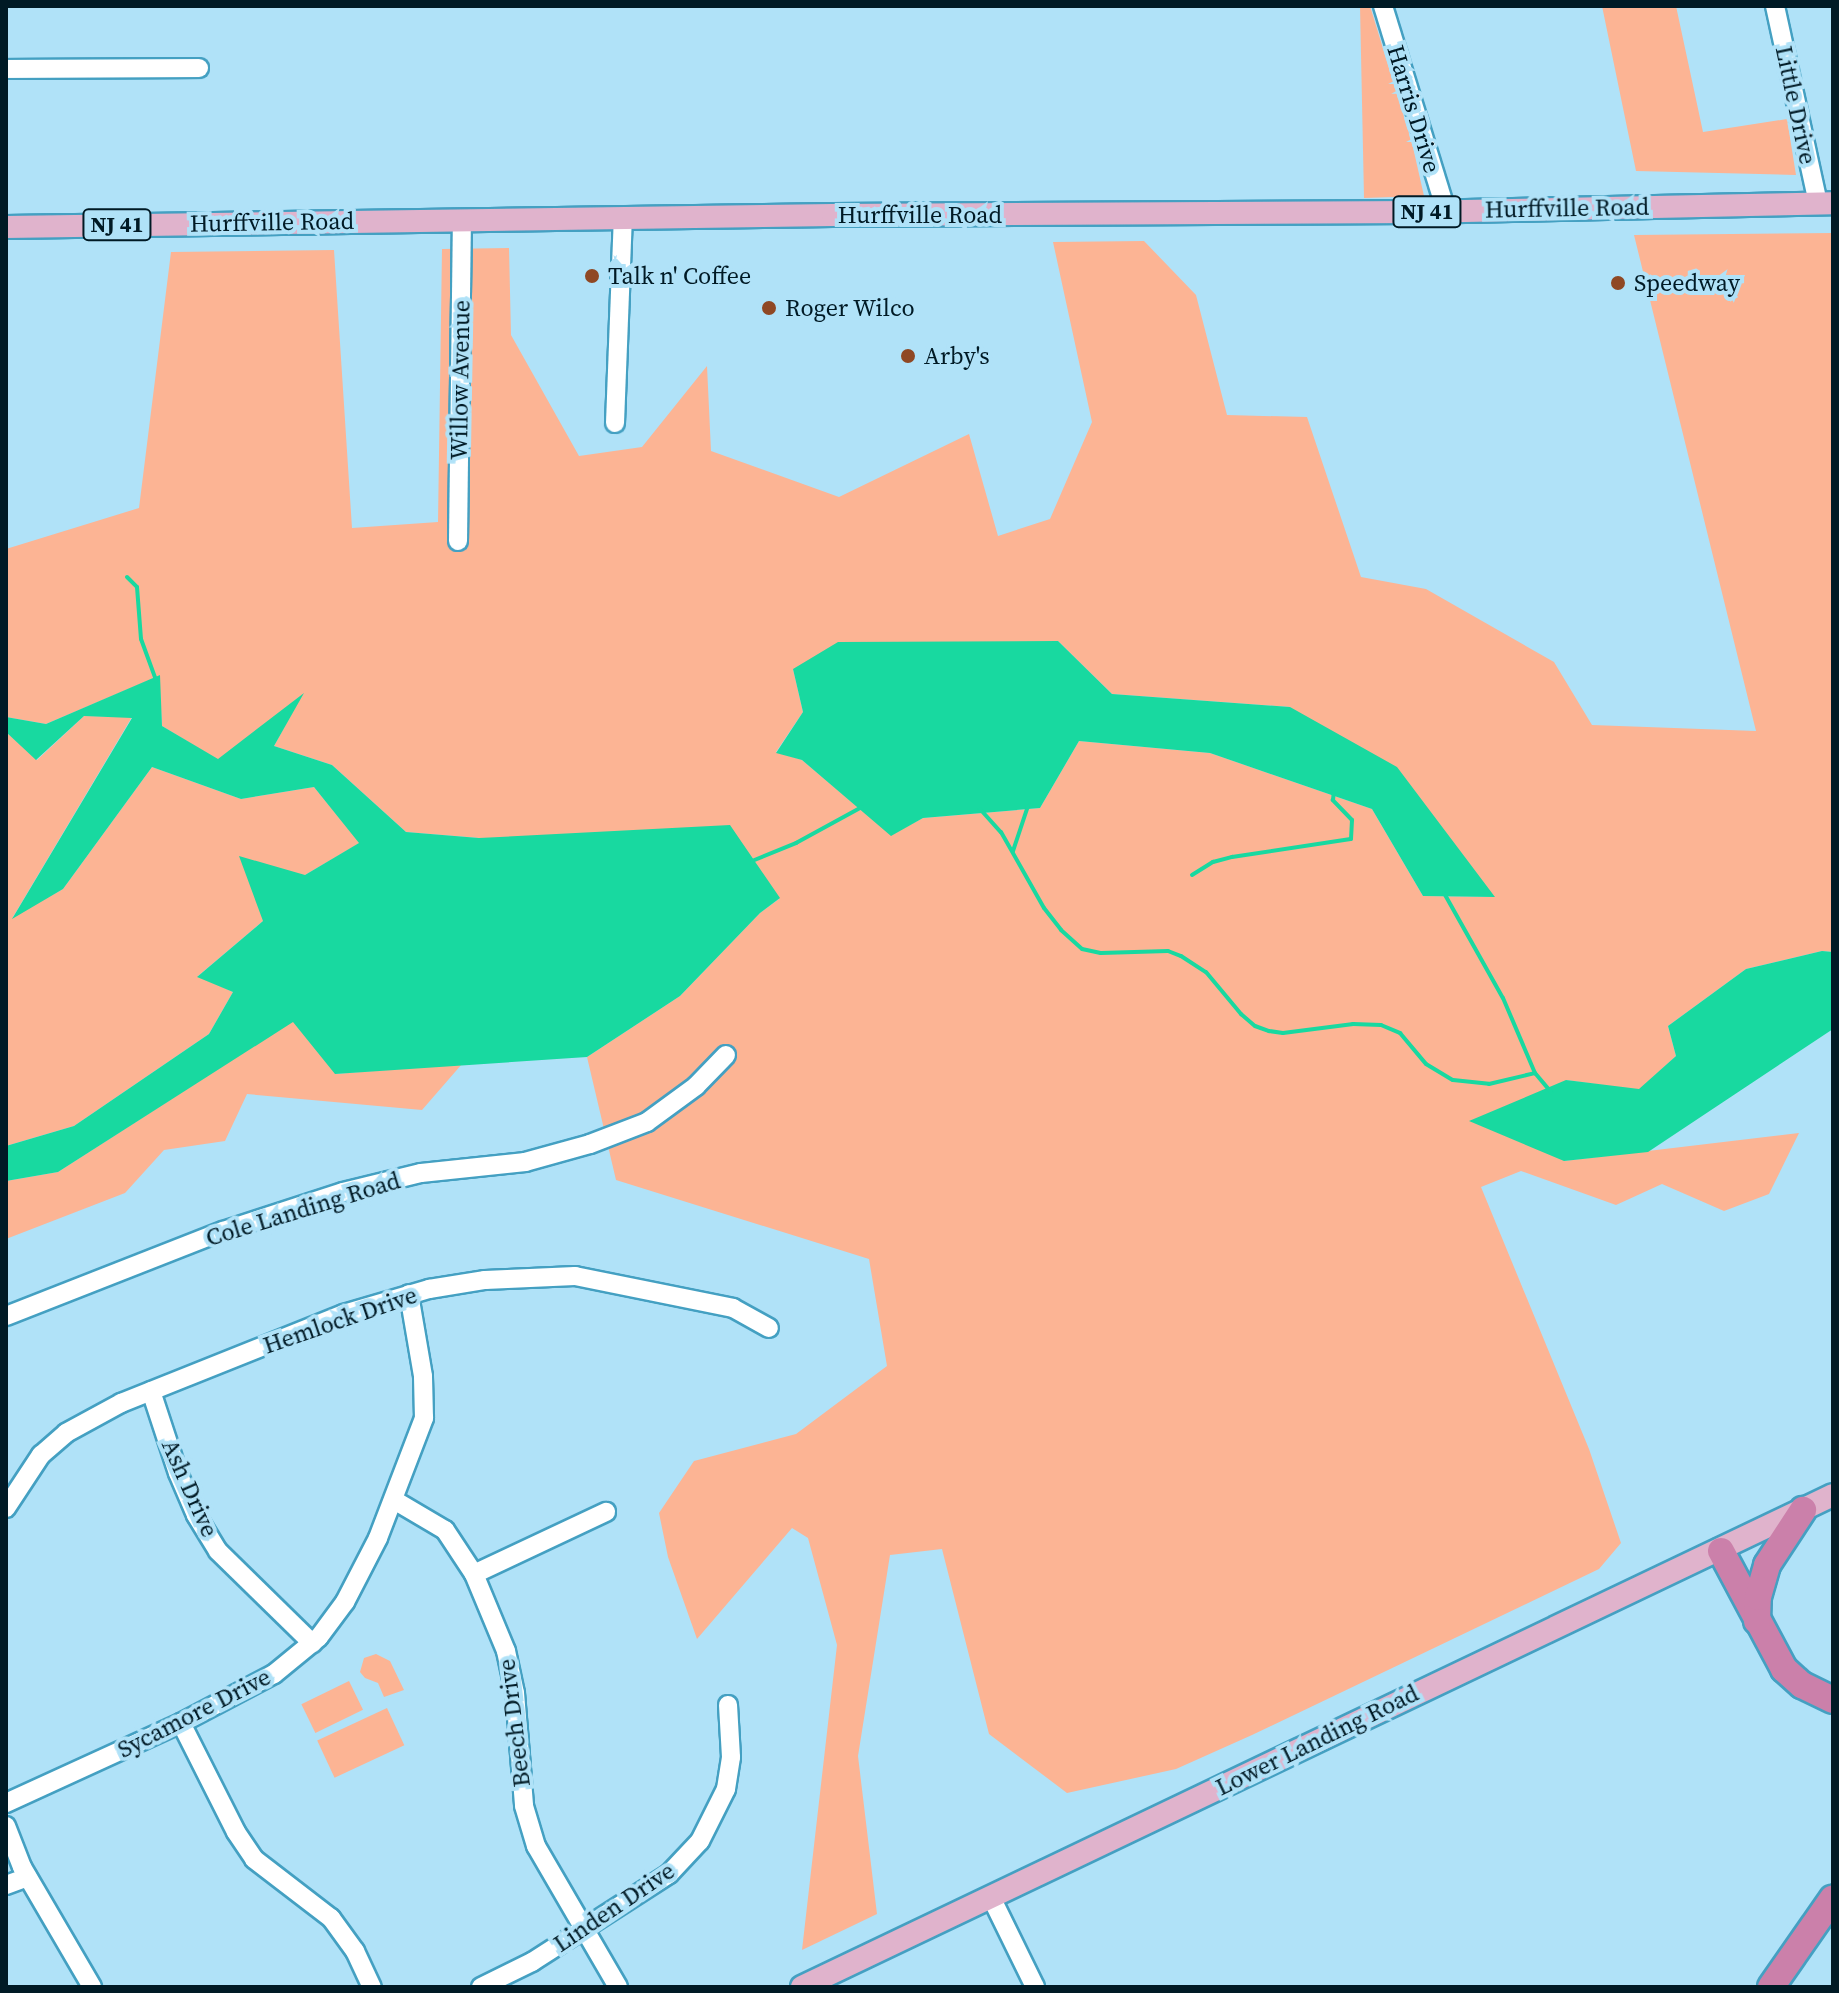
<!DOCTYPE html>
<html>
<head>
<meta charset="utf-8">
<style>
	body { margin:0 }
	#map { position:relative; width:1839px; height:1993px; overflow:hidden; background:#b0e2f8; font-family:"Source Serif 4",serif }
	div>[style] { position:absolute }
	.green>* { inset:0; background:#fcb494; transform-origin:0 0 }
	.water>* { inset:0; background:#18d9a0 }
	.stream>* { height:4px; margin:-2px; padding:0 2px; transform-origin:2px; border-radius:2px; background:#18d9a0 }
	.roads { filter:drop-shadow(2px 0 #44a0c2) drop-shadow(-2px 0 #44a0c2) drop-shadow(0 2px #44a0c2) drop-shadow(0 -2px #44a0c2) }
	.minor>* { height:18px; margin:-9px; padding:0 9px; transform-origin:9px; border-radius:9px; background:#fff }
	.major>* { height:22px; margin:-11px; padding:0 11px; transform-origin:11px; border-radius:11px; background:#e0b3cc }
	.highway>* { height:26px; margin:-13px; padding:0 13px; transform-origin:13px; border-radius:13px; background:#cb80aa }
	.dots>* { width:22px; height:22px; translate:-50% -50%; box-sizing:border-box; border:4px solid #b0e2f8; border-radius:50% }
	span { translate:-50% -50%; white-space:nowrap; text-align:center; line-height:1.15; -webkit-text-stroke:8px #b0e2f8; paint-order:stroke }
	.shield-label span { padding:2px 6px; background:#b0e2f8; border:2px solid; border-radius:6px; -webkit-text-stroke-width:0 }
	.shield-label { font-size:22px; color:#001a25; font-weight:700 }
	.street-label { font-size:24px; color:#001a25 }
	.poi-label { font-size:24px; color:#001a25 }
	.left { translate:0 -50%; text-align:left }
	.frame { position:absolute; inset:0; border:8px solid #001a25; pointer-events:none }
</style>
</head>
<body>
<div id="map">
	<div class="green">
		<div style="clip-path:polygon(1360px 6px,1370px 6px,1412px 143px,1424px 196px,1364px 198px)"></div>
		<div style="clip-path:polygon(1602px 6px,1676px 6px,1703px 132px,1787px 119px,1796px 175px,1636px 171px)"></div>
		<div style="clip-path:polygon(evenodd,1833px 233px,1833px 952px,1822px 951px,1746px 969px,1668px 1026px,1676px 1056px,1639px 1090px,1566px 1080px,1564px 1161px,1799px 1133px,1769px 1194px,1724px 1211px,1662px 1184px,1616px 1205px,1521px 1171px,1481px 1187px,1589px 1449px,1621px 1543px,1599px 1569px,1252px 1735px,1176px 1769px,1067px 1793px,989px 1734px,942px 1549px,890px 1555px,858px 1756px,877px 1914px,802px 1950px,837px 1645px,808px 1538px,792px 1528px,697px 1639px,668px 1557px,659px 1513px,694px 1461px,796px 1434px,887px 1366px,869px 1259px,616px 1180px,587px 1057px,680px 996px,760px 913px,779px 899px,479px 838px,406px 832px,332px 765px,274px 746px,302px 695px,218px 760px,162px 726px,159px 676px,46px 724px,6px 717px,6px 549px,139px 508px,171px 252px,334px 250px,352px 528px,438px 522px,442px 249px,509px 248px,511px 335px,579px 456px,642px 447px,707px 366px,711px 451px,839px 497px,969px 434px,998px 536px,1050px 519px,1092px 422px,1053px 242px,1144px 241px,1196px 295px,1227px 415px,1307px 417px,1361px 577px,1426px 589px,1554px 662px,1592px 725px,1756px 731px,1634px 235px,1833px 233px,1058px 641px,1112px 694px,1290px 707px,1494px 897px,1423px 896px,1372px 809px,1210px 753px,1079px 741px,1040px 808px,923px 818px,891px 835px,802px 760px,776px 752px,803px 712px,793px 669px,1058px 641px)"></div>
		<div style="clip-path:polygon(84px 716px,132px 717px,13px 917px,63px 889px,152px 767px,241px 799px,314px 787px,360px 843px,305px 875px,263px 921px,198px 976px,233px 992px,209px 1034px,74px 1126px,6px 1146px,6px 732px,37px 760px)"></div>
		<div style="clip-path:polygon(293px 1021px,336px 1074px,462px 1064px,422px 1110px,247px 1094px,225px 1141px,164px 1150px,125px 1193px,6px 1239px,6px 1181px,58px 1172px)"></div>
		<div style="clip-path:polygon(376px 1654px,390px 1661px,404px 1690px,384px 1697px,378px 1683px,365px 1678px,360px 1672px,364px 1658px)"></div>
		<div style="left:349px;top:1681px;width:32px;height:53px;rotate:64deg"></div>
		<div style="left:387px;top:1708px;width:41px;height:77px;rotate:65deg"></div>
	</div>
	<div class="water">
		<div style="clip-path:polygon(1058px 641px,1112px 694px,1290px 707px,1397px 767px,1495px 897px,1423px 896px,1372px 809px,1210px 753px,1079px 741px,1040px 808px,923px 818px,891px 836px,802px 760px,776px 753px,803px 712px,793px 669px,838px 642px)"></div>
		<div style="clip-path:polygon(160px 675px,162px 726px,218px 759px,304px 693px,274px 746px,332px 765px,406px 832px,479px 838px,730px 825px,780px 898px,760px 913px,680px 996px,587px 1057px,335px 1074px,293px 1022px,58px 1172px,6px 1181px,6px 1146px,74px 1126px,209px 1034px,233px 992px,197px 977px,263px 921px,239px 856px,305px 875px,359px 843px,314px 787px,241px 799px,152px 767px,63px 889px,12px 919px,132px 718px,84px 716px,36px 760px,6px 732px,6px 717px,46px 724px)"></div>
		<div style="clip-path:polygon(1822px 951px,1833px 952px,1833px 1029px,1648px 1152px,1564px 1161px,1469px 1121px,1566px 1080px,1639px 1089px,1676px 1056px,1668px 1026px,1746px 969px)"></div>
	</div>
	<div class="stream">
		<div style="left:127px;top:577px;width:14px;rotate:45deg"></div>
		<div style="left:137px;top:587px;width:52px;rotate:85.6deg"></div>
		<div style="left:141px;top:639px;width:44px;rotate:69.9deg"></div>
		<div style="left:980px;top:809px;width:31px;rotate:48deg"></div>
		<div style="left:1001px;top:832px;width:87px;rotate:60.5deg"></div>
		<div style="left:1044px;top:908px;width:28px;rotate:52deg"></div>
		<div style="left:1061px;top:930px;width:28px;rotate:42deg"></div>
		<div style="left:1082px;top:949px;width:19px;rotate:12deg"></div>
		<div style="left:1101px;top:953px;width:67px;rotate:-1.7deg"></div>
		<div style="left:1168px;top:951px;width:14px;rotate:21deg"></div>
		<div style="left:1181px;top:956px;width:30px;rotate:33deg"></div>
		<div style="left:1206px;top:972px;width:55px;rotate:50.2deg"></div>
		<div style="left:1241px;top:1014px;width:18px;rotate:41deg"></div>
		<div style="left:1255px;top:1026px;width:15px;rotate:20deg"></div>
		<div style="left:1269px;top:1031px;width:14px;rotate:8deg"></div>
		<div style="left:1283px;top:1033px;width:71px;rotate:-7.3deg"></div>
		<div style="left:1353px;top:1024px;width:28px;rotate:2deg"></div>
		<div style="left:1381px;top:1025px;width:21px;rotate:23deg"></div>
		<div style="left:1400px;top:1033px;width:40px;rotate:50deg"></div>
		<div style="left:1426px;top:1064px;width:31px;rotate:31deg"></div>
		<div style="left:1453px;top:1080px;width:36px;rotate:6deg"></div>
		<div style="left:1489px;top:1084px;width:47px;rotate:-13.4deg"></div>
		<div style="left:1013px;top:851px;width:47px;rotate:-71.6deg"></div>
		<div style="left:752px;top:861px;width:48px;rotate:-22.2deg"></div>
		<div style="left:796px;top:843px;width:75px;rotate:-28.6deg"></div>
		<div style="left:1192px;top:875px;width:25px;rotate:-32deg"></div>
		<div style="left:1213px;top:862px;width:20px;rotate:-15deg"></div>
		<div style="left:1232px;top:857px;width:120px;rotate:-8.6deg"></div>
		<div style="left:1351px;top:839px;width:19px;rotate:-87deg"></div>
		<div style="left:1352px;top:820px;width:28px;rotate:-134deg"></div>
		<div style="left:1333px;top:800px;width:9px;rotate:-84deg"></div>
		<div style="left:1444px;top:893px;width:120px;rotate:60.7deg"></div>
		<div style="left:1503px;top:998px;width:82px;rotate:66.9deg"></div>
		<div style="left:1535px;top:1073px;width:25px;rotate:50deg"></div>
	</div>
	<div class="roads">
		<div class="minor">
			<div style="left:1383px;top:6px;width:214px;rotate:72.9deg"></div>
			<div style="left:1775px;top:6px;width:202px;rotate:77.7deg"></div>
			<div style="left:6px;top:69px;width:193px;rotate:-0.3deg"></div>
			<div style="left:615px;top:423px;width:204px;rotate:-87.8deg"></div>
			<div style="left:458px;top:541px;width:321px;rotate:-89.3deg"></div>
			<div style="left:6px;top:1316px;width:233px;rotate:-21.4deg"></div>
			<div style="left:223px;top:1231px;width:126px;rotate:-18deg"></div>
			<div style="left:343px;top:1192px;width:80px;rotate:-13.7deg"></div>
			<div style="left:421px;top:1173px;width:105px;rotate:-6deg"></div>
			<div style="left:525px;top:1162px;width:67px;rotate:-15.5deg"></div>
			<div style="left:590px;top:1144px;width:61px;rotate:-21.1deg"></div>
			<div style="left:647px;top:1122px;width:61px;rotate:-36.3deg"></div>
			<div style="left:696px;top:1086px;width:43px;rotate:-45.9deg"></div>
			<div style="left:151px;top:1391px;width:86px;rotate:71.8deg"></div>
			<div style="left:178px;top:1473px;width:46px;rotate:66.8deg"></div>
			<div style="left:196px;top:1515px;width:42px;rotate:58.6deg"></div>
			<div style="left:218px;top:1551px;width:132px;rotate:44.4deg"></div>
			<div style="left:394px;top:1500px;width:59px;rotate:30.5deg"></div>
			<div style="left:445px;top:1530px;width:53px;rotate:56.6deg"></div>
			<div style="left:474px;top:1574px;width:83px;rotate:67.4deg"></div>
			<div style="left:506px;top:1651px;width:43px;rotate:77.9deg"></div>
			<div style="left:515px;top:1693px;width:113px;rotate:85.4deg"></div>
			<div style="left:524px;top:1806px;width:42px;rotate:73.3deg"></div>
			<div style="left:536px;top:1846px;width:163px;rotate:59.8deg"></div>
			<div style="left:6px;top:1508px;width:64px;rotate:-56.6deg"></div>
			<div style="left:41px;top:1455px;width:33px;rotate:-41deg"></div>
			<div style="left:66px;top:1433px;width:63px;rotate:-28.6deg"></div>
			<div style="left:121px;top:1403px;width:240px;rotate:-21.8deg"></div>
			<div style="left:344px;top:1314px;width:89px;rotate:-16.4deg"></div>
			<div style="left:429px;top:1289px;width:57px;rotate:-9.1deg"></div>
			<div style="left:485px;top:1280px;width:90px;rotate:-2.5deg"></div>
			<div style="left:575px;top:1276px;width:161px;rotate:11.4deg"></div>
			<div style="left:733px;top:1308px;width:41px;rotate:29.1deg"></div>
			<div style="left:474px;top:1574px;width:146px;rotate:-25.2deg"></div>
			<div style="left:181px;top:1723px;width:122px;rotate:63.2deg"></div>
			<div style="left:236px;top:1832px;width:32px;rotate:56deg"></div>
			<div style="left:254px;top:1859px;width:97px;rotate:37.5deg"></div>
			<div style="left:331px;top:1918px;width:41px;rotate:54deg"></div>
			<div style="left:355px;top:1951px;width:40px;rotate:65deg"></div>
			<div style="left:6px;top:1803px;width:192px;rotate:-24.6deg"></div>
			<div style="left:181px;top:1723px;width:105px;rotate:-27.8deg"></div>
			<div style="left:274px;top:1674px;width:58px;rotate:-39.4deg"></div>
			<div style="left:319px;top:1637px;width:44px;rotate:-53.4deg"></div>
			<div style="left:345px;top:1602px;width:72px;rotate:-62.7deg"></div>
			<div style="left:378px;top:1538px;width:129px;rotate:-69deg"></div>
			<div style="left:424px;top:1418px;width:42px;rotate:-91.4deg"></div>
			<div style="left:423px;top:1376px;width:83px;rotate:-99.7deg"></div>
			<div style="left:6px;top:1826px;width:44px;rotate:68.7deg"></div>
			<div style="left:22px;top:1867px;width:139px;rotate:59.7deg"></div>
			<div style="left:6px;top:1885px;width:23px;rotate:-20deg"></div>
			<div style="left:991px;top:1897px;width:100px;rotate:63.9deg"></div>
			<div style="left:481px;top:1987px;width:57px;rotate:-26.1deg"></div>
			<div style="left:532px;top:1962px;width:163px;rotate:-32.7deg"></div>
			<div style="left:669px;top:1874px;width:45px;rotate:-46.8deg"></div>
			<div style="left:700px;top:1841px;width:58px;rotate:-63.4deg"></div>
			<div style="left:726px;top:1789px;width:32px;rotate:-81deg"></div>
			<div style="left:731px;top:1757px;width:52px;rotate:-93.3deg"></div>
		</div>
		<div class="major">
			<div style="left:6px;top:227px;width:827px;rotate:-0.83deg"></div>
			<div style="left:833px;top:215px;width:584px;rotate:-0.29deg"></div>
			<div style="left:1417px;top:212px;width:416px;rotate:-1.2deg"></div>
			<div style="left:802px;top:1987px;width:1142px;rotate:-25.51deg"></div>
		</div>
		<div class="highway">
			<div style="left:1721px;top:1551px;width:134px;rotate:61.9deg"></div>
			<div style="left:1784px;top:1669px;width:24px;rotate:42deg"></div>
			<div style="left:1802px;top:1685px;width:34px;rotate:26deg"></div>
			<div style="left:1757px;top:1621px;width:24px;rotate:-88deg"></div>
			<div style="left:1758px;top:1597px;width:33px;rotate:-74deg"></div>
			<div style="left:1767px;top:1565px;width:66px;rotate:-56.8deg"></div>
			<div style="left:1771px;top:1987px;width:108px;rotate:-55.1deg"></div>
		</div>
	</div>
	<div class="dots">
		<div style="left:592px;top:276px;background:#8f4824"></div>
		<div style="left:1618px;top:283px;background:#8f4824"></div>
		<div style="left:769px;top:308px;background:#8f4824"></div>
		<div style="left:908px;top:356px;background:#8f4824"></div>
	</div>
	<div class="shield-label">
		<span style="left:1427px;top:212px">NJ 41</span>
		<span style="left:117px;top:225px">NJ 41</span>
	</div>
	<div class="street-label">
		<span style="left:1796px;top:105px;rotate:78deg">Little Drive</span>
		<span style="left:1414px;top:109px;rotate:73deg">Harris Drive</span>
		<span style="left:1567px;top:208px;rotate:-1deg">Hurffville Road</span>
		<span style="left:920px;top:215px">Hurffville Road</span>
		<span style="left:272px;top:222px;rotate:-1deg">Hurffville Road</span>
		<span style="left:460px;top:380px;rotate:-89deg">Willow Avenue</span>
		<span style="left:303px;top:1209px;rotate:-17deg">Cole Landing Road</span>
		<span style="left:340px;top:1320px;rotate:-19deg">Hemlock Drive</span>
		<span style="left:190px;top:1488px;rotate:66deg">Ash Drive</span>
		<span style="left:194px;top:1713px;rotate:-27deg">Sycamore Drive</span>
		<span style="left:514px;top:1723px;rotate:-97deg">Beech Drive</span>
		<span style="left:1317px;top:1740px;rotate:-26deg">Lower Landing Road</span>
		<span style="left:614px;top:1907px;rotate:-34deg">Linden Drive</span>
	</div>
	<div class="poi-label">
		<span class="left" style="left:608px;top:276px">Talk n' Coffee</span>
		<span class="left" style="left:1634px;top:283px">Speedway</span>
		<span class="left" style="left:785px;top:308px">Roger Wilco</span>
		<span class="left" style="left:924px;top:356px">Arby's</span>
	</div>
	<div class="frame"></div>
</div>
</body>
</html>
